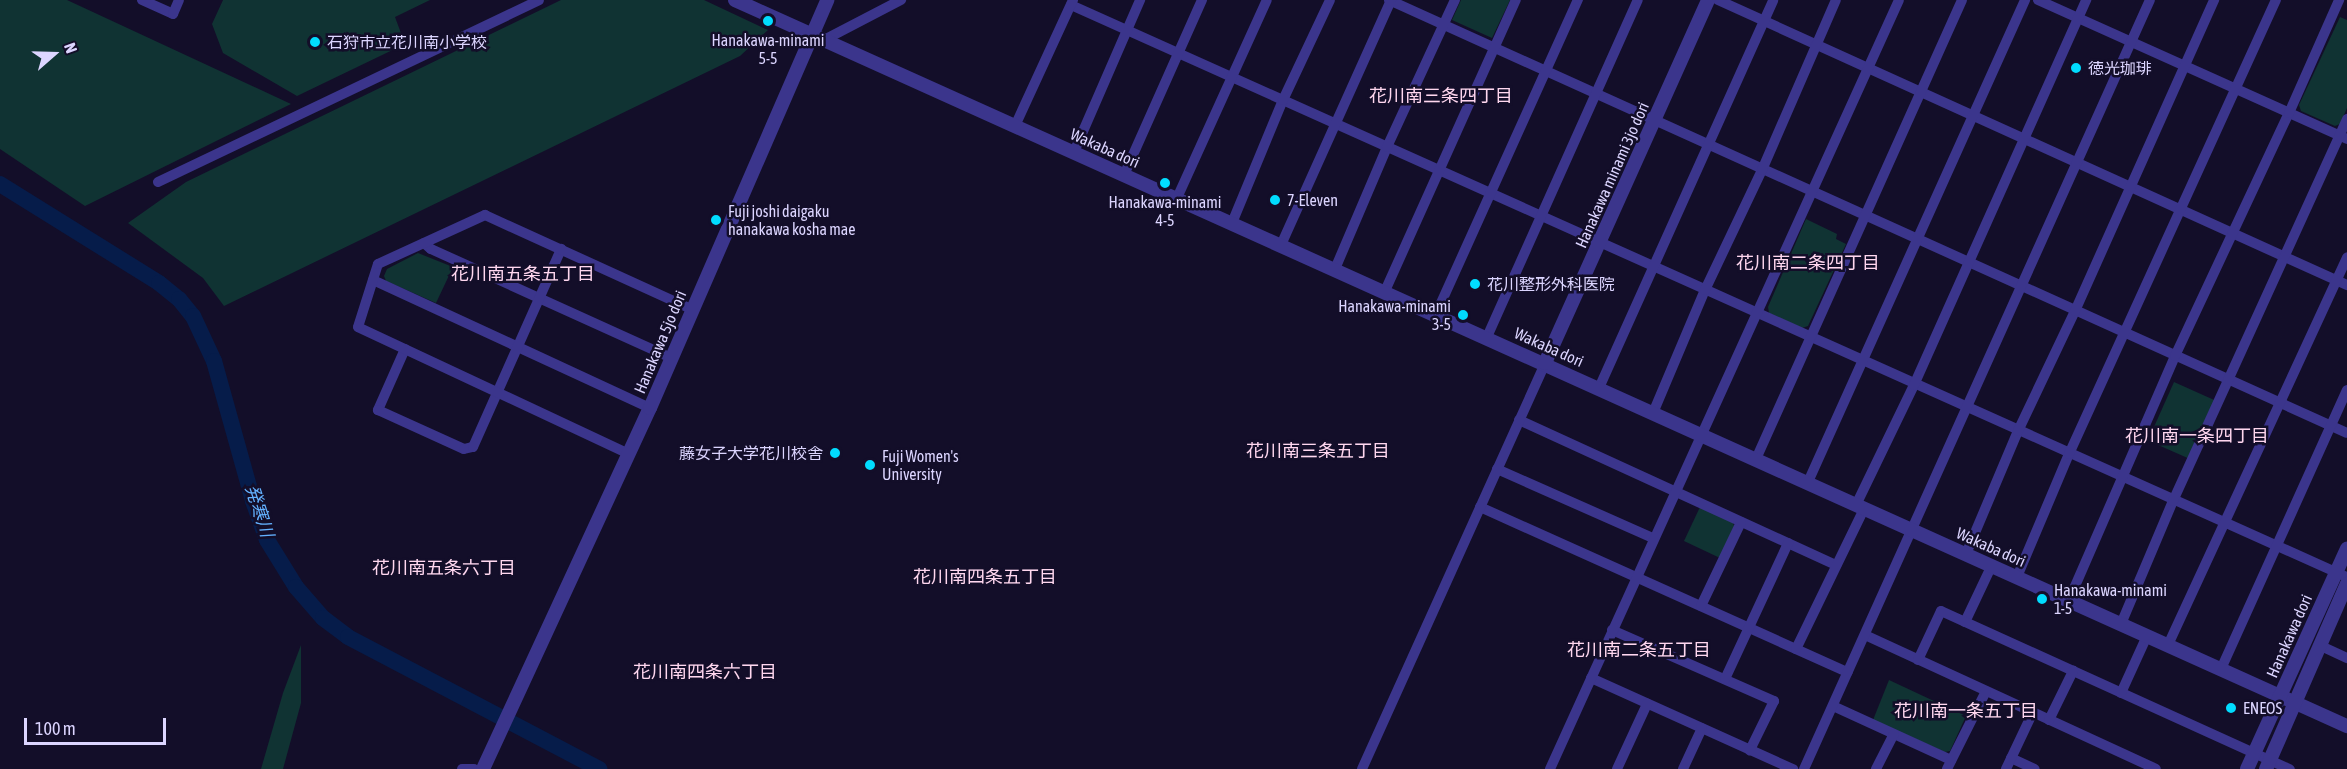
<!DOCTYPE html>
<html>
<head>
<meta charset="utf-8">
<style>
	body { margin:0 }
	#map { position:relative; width:2347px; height:769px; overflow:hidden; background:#130e29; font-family:"Asap Condensed","Noto Sans JP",sans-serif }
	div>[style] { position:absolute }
	.green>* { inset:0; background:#103333; transform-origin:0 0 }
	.river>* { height:16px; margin:-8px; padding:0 8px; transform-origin:8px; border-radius:8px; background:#061c4a }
	.minor>* { height:10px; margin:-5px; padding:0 5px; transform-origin:5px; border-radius:5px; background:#3b358c }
	.tertiary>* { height:14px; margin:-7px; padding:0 7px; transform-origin:7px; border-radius:7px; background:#3b358c }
	.dots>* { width:16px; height:16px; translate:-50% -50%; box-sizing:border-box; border:3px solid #130e29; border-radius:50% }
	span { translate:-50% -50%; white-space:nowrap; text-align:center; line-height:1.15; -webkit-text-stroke:5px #130e29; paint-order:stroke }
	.poi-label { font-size:16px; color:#dcd5ff }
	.left { translate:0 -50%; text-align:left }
	.right { translate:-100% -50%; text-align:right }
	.street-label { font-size:16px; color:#dcd5ff }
	.neighbourhood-label { font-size:18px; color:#ffd7ef }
	.water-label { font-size:18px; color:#63b1ff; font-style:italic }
	.north { position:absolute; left:24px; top:24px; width:60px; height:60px; -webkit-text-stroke:4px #130e29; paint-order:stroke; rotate:70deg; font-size:16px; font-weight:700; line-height:24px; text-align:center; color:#dcd5ff }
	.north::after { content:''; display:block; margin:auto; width:21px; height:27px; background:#dcd5ff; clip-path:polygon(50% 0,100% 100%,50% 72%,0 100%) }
	.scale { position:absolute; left:24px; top:718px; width:142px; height:27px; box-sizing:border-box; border:3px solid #dcd5ff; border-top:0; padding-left:8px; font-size:18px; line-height:21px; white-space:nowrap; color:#dcd5ff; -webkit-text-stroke:4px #130e29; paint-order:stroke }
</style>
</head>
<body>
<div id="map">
	<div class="green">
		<div style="clip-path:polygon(0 0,67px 0,291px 104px,85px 206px,0 149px)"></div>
		<div style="clip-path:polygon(223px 0,430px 0,395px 17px,405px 44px,297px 96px,223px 53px,212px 24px)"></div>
		<div style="clip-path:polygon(561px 0,704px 0,768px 30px,740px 56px,224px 306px,203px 278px,128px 223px,186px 182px)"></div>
		<div style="clip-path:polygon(1461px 0,1510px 0,1492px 38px,1452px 20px)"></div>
		<div style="clip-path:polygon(2340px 17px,2347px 20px,2347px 108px,2340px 124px,2335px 126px,2301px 111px,2299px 105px)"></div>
		<div style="clip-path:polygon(1806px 219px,1837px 234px,1836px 239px,1846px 244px,1808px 326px,1802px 328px,1769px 313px,1768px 307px)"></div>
		<div style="clip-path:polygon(418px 253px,453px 267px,436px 303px,386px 281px,384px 276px,387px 269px)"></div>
		<div style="left:2174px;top:382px;width:44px;height:64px;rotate:24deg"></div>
		<div style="clip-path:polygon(1700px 507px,1732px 520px,1734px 526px,1720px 558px,1684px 541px)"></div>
		<div style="clip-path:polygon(301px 645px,301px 703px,283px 769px,261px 769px,283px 693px)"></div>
		<div style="clip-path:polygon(1889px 680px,1966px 716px,1950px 751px,1945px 752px,1873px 720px)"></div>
	</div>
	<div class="river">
		<div style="left:0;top:184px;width:187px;rotate:31.9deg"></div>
		<div style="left:159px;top:283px;width:26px;rotate:39deg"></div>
		<div style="left:179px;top:299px;width:22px;rotate:51deg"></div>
		<div style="left:193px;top:316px;width:50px;rotate:65deg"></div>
		<div style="left:214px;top:361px;width:145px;rotate:74.4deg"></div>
		<div style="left:253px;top:501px;width:41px;rotate:70.3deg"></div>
		<div style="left:267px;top:540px;width:55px;rotate:58.3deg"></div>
		<div style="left:296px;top:587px;width:41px;rotate:48.9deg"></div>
		<div style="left:323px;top:618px;width:31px;rotate:37deg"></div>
		<div style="left:348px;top:637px;width:284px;rotate:27.7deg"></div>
	</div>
	<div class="minor">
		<div style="left:142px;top:0;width:34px;rotate:24deg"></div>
		<div style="left:173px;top:14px;width:15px;rotate:-67deg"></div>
		<div style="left:1389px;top:0;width:1051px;rotate:24.32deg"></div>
		<div style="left:1718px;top:0;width:691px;rotate:24.38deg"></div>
		<div style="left:2038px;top:0;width:339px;rotate:24.2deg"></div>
		<div style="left:1071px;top:5px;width:1398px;rotate:24.15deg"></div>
		<div style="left:824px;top:40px;width:87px;rotate:-27.5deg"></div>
		<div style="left:1015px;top:126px;width:139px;rotate:-65.3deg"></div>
		<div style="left:1074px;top:152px;width:166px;rotate:-66.5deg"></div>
		<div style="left:1124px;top:175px;width:192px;rotate:-66deg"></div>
		<div style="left:158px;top:182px;width:422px;rotate:-25.5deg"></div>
		<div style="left:1177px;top:198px;width:217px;rotate:-65.6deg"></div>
		<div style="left:1232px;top:223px;width:133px;rotate:-67.5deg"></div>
		<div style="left:1283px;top:100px;width:110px;rotate:-64.8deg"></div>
		<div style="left:424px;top:243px;width:9px;rotate:41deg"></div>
		<div style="left:431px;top:249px;width:264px;rotate:24.4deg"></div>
		<div style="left:1281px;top:245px;width:269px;rotate:-65.8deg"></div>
		<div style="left:1335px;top:269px;width:133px;rotate:-66.9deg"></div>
		<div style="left:1387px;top:147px;width:162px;rotate:-65.2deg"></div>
		<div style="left:373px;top:280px;width:305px;rotate:24.8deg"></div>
		<div style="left:1385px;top:291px;width:319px;rotate:-65.8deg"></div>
		<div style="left:1436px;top:314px;width:345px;rotate:-65.7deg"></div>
		<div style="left:1487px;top:337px;width:369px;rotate:-65.9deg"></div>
		<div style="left:405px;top:349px;width:67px;rotate:113.9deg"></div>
		<div style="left:378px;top:410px;width:94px;rotate:24.4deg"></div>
		<div style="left:464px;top:449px;width:9px;rotate:-13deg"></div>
		<div style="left:473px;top:447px;width:217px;rotate:-66deg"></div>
		<div style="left:1599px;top:388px;width:425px;rotate:-65.8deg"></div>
		<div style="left:1653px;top:413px;width:134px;rotate:-67.1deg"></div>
		<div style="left:1705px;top:290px;width:133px;rotate:-64.6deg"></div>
		<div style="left:1762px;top:170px;width:185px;rotate:-66.5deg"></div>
		<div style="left:1519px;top:420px;width:349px;rotate:24.6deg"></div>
		<div style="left:629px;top:454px;width:299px;rotate:-154.9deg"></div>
		<div style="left:358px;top:327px;width:66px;rotate:-72.4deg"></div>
		<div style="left:378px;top:264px;width:118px;rotate:-24.6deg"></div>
		<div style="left:485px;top:215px;width:226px;rotate:24.5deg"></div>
		<div style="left:1756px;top:459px;width:503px;rotate:-65.83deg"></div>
		<div style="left:1497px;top:469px;width:171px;rotate:23.9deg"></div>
		<div style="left:1808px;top:482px;width:529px;rotate:-65.76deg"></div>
		<div style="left:1856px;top:505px;width:133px;rotate:-64.2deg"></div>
		<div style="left:1914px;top:385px;width:422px;rotate:-65.9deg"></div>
		<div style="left:1480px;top:507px;width:403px;rotate:24.2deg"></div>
		<div style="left:1966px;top:554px;width:134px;rotate:-67.1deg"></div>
		<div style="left:2018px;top:431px;width:133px;rotate:-64.6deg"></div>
		<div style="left:2075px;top:311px;width:341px;rotate:-65.9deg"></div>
		<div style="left:2017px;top:577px;width:134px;rotate:-67.1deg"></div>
		<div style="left:2069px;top:454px;width:499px;rotate:-65.5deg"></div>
		<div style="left:2069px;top:600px;width:266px;rotate:-66.5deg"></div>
		<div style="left:2175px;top:356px;width:268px;rotate:-64.9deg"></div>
		<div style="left:2289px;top:113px;width:124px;rotate:-66.1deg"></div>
		<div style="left:1701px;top:606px;width:93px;rotate:-64.5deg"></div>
		<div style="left:1965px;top:622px;width:63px;rotate:-64.7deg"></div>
		<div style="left:2121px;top:624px;width:134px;rotate:-67.1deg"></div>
		<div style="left:2173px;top:501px;width:420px;rotate:-65.5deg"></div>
		<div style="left:1612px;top:630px;width:177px;rotate:23.7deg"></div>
		<div style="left:1774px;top:701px;width:55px;rotate:116.1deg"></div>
		<div style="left:1865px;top:635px;width:320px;rotate:24.7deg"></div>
		<div style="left:2168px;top:645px;width:427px;rotate:-65.2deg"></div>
		<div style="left:2321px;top:646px;width:29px;rotate:25deg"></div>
		<div style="left:1796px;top:649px;width:156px;rotate:-64.1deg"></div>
		<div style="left:1918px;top:660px;width:54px;rotate:-64.9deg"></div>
		<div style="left:1941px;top:611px;width:383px;rotate:24.4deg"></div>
		<div style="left:2221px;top:669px;width:306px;rotate:-65.7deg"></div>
		<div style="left:1591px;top:678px;width:222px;rotate:24.3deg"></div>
		<div style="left:1725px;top:679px;width:150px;rotate:-65.1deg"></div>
		<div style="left:2121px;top:693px;width:63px;rotate:-65.5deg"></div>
		<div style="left:1833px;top:706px;width:130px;rotate:24.6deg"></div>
		<div style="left:2049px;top:720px;width:55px;rotate:-63.9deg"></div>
		<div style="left:2011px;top:758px;width:26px;rotate:25deg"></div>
		<div style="left:462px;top:769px;width:12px"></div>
		<div style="left:1362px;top:769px;width:445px;rotate:-65.7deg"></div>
		<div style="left:1550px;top:769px;width:844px;rotate:-65.59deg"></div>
		<div style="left:1617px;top:769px;width:72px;rotate:-65.2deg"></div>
		<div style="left:1683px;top:769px;width:45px;rotate:-65.1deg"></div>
		<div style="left:1804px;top:769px;width:843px;rotate:-65.78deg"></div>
		<div style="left:1876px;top:769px;width:39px;rotate:-63deg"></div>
		<div style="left:1947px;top:769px;width:87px;rotate:-63.4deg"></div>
		<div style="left:2006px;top:769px;width:63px;rotate:-64.7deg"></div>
	</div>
	<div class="tertiary">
		<div style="left:735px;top:0;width:1768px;rotate:24.25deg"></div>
		<div style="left:1545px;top:363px;width:398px;rotate:-65.8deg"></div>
		<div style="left:483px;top:769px;width:398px;rotate:-65.2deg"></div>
		<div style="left:650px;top:408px;width:445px;rotate:-66.5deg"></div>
		<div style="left:2247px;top:769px;width:242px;rotate:-65.6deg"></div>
		<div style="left:2266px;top:769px;width:202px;rotate:-66.4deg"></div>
	</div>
	<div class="dots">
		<div style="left:768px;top:21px;background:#01dcff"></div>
		<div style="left:315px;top:42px;background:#01dcff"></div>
		<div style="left:2076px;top:68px;background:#01dcff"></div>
		<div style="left:1165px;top:183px;background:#01dcff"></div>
		<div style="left:1275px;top:200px;background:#01dcff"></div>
		<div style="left:716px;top:220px;background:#01dcff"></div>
		<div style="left:1475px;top:284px;background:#01dcff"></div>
		<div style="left:1463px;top:315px;background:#01dcff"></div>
		<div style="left:835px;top:453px;background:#01dcff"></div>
		<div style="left:870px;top:465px;background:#01dcff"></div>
		<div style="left:2042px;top:599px;background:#01dcff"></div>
		<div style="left:2231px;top:708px;background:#01dcff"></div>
	</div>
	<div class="poi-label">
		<span style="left:768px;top:49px">Hanakawa-minami<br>5-5</span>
		<span class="left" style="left:327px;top:42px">石狩市立花川南小学校</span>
		<span class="left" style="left:2088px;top:68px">徳光珈琲</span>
		<span class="left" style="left:1287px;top:200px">7-Eleven</span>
		<span style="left:1165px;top:211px">Hanakawa-minami<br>4-5</span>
		<span class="left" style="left:728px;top:220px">Fuji joshi daigaku<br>hanakawa kosha mae</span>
		<span class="left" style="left:1487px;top:284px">花川整形外科医院</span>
		<span class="right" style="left:1451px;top:315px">Hanakawa-minami<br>3-5</span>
		<span class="right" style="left:823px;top:453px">藤女子大学花川校舎</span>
		<span class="left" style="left:882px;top:465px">Fuji Women's<br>University</span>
		<span class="left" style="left:2054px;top:599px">Hanakawa-minami<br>1-5</span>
		<span class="left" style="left:2243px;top:708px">ENEOS</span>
	</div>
	<div class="street-label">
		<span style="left:1105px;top:148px;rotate:24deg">Wakaba dori</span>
		<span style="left:1612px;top:175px;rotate:-66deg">Hanakawa minami 3jo dori</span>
		<span style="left:660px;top:342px;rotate:-67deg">Hanakawa 5jo dori</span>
		<span style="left:1549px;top:347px;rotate:24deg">Wakaba dori</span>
		<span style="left:1991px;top:547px;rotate:24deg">Wakaba dori</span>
		<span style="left:2289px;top:636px;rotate:-66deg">Hanakawa dori</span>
	</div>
	<div class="neighbourhood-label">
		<span style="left:1441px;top:96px">花川南三条四丁目</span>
		<span style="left:1808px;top:263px">花川南二条四丁目</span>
		<span style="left:523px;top:274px">花川南五条五丁目</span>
		<span style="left:2197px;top:436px">花川南一条四丁目</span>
		<span style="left:1318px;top:451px">花川南三条五丁目</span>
		<span style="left:444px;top:568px">花川南五条六丁目</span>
		<span style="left:985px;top:577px">花川南四条五丁目</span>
		<span style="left:1639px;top:650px">花川南二条五丁目</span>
		<span style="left:705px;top:672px">花川南四条六丁目</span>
		<span style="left:1966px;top:711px">花川南一条五丁目</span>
	</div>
	<div class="water-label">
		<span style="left:259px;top:511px;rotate:72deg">発寒川</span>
	</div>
	<div class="north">N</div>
	<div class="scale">100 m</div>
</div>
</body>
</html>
